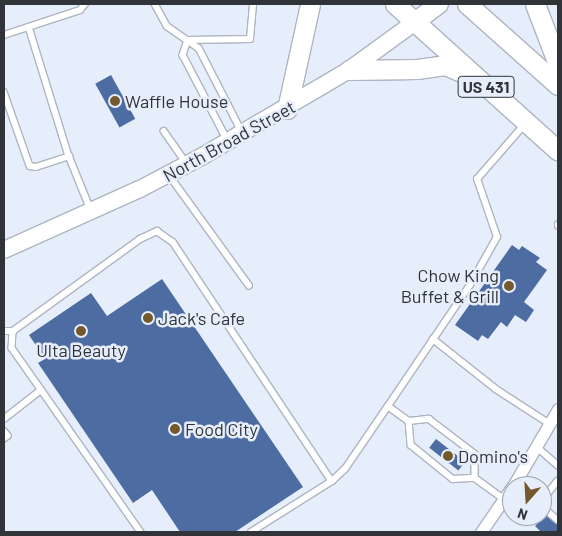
<!DOCTYPE html>
<html>
<head>
<meta charset="utf-8">
<style>
	body { margin:0 }
	#map { position:relative; width:562px; height:536px; overflow:hidden; background:#e6eefb; font-family:Barlow,sans-serif }
	div>[style] { position:absolute }
	.building>* { inset:0; background:#4c6ca2; transform-origin:0 0 }
	.roads { filter:drop-shadow(1px 0 #aeb5c1) drop-shadow(-1px 0 #aeb5c1) drop-shadow(0 1px #aeb5c1) drop-shadow(0 -1px #aeb5c1) }
	.service>* { height:5.5px; margin:-2.75px; padding:0 2.75px; transform-origin:2.75px; border-radius:2.75px; background:#fff }
	.minor>* { height:11px; margin:-5.5px; padding:0 5.5px; transform-origin:5.5px; border-radius:5.5px; background:#fff }
	.secondary>* { height:16px; margin:-8px; padding:0 8px; transform-origin:8px; border-radius:8px; background:#fff }
	.primary>* { height:18px; margin:-9px; padding:0 9px; transform-origin:9px; border-radius:9px; background:#fff }
	.trunk>* { height:19px; margin:-9.5px; padding:0 9.5px; transform-origin:9.5px; border-radius:9.5px; background:#fff }
	.dots>* { width:14px; height:14px; translate:-50% -50%; box-sizing:border-box; border:2px solid #e6eefb; border-radius:50% }
	span { translate:-50% -50%; white-space:nowrap; text-align:center; line-height:1.15; -webkit-text-stroke:5px #e6eefb; paint-order:stroke }
	.shield-label span { padding:1px 4px; background:#e6eefb; border:1px solid; border-radius:4px; -webkit-text-stroke-width:0 }
	.shield-label { font-size:16px; color:#303338; font-weight:700 }
	.poi-label { font-size:18px; color:#303338 }
	.left { translate:0 -50%; text-align:left }
	.right { translate:-100% -50%; text-align:right }
	.street-label { font-size:18px; color:#303338 }
	.frame { position:absolute; inset:0; border:5px solid #303338; pointer-events:none }
	.north { position:absolute; left:502px; top:476px; width:50px; height:50px; box-sizing:border-box; background:#e6eefb; border:1px solid #9da3ad; border-radius:50%; rotate:199deg; font-size:14px; font-weight:700; line-height:20px; text-align:center; color:#303338 }
	.north::after { content:''; display:block; margin:auto; width:18px; height:22px; background:#73592b; clip-path:polygon(50% 0,100% 100%,50% 72%,0 100%) }
</style>
</head>
<body>
<div id="map">
	<div class="building">
		<div style="left:111px;top:75px;width:50px;height:18px;rotate:61deg"></div>
		<div style="clip-path:polygon(512px 245px,519px 250px,522px 246px,540px 258px,536px 262px,547px 270px,524px 302px,534px 310px,526px 322px,515px 315px,507px 327px,501px 322px,488px 339px,482px 335px,478px 341px,455px 325px)"></div>
		<div style="clip-path:polygon(162px 279px,303px 487px,235px 532px,180px 532px,152px 490px,133px 503px,38px 363px,45px 359px,29px 335px,91px 293px,107px 316px)"></div>
		<div style="left:436px;top:439px;width:37px;height:11px;rotate:38deg"></div>
		<div style="clip-path:polygon(546px 515px,558px 525px,558px 532px,541px 532px,535px 526px)"></div>
	</div>
	<div class="roads">
		<div class="service">
			<div style="left:155px;top:4px;width:25px;rotate:61deg"></div>
			<div style="left:167px;top:26px;width:39px;rotate:35deg"></div>
			<div style="left:199px;top:48px;width:94px;rotate:62.9deg"></div>
			<div style="left:29px;top:27px;width:135px;rotate:72.8deg"></div>
			<div style="left:69px;top:156px;width:58px;rotate:67.8deg"></div>
			<div style="left:4px;top:35px;width:80px;rotate:-18.2deg"></div>
			<div style="left:80px;top:10px;width:8px;rotate:-50deg"></div>
			<div style="left:188px;top:40px;width:16px;rotate:108deg"></div>
			<div style="left:183px;top:55px;width:95px;rotate:62.4deg"></div>
			<div style="left:188px;top:40px;width:62px;rotate:-0.9deg"></div>
			<div style="left:250px;top:39px;width:35px;rotate:-85deg"></div>
			<div style="left:4px;top:92px;width:78px;rotate:70.6deg"></div>
			<div style="left:30px;top:166px;width:6px;rotate:9deg"></div>
			<div style="left:36px;top:167px;width:35px;rotate:-18deg"></div>
			<div style="left:164px;top:131px;width:39px;rotate:55deg"></div>
			<div style="left:170px;top:176px;width:135px;rotate:54.1deg"></div>
			<div style="left:558px;top:226px;width:1px;rotate:-90deg"></div>
			<div style="left:4px;top:331px;width:9px"></div>
			<div style="left:13px;top:331px;width:157px;rotate:-35.9deg"></div>
			<div style="left:140px;top:239px;width:19px;rotate:-25deg"></div>
			<div style="left:157px;top:231px;width:19px;rotate:35deg"></div>
			<div style="left:173px;top:242px;width:287px;rotate:56.4deg"></div>
			<div style="left:332px;top:481px;width:18px;rotate:-43deg"></div>
			<div style="left:345px;top:469px;width:76px;rotate:-55.7deg"></div>
			<div style="left:388px;top:406px;width:146px;rotate:-55.9deg"></div>
			<div style="left:470px;top:285px;width:55px;rotate:-60.6deg"></div>
			<div style="left:497px;top:237px;width:61px;rotate:-109deg"></div>
			<div style="left:477px;top:179px;width:73px;rotate:-48.9deg"></div>
			<div style="left:13px;top:331px;width:17px;rotate:93deg"></div>
			<div style="left:12px;top:348px;width:225px;rotate:55deg"></div>
			<div style="left:433px;top:339px;width:80px;rotate:38.4deg"></div>
			<div style="left:496px;top:389px;width:64px;rotate:32.9deg"></div>
			<div style="left:388px;top:406px;width:26px;rotate:36deg"></div>
			<div style="left:409px;top:421px;width:20px;rotate:-6deg"></div>
			<div style="left:429px;top:419px;width:58px;rotate:37.3deg"></div>
			<div style="left:475px;top:454px;width:24px;rotate:90deg"></div>
			<div style="left:475px;top:478px;width:36px;rotate:36deg"></div>
			<div style="left:4px;top:419px;width:47px;rotate:-38.1deg"></div>
			<div style="left:409px;top:421px;width:24px;rotate:85deg"></div>
			<div style="left:411px;top:445px;width:54px;rotate:39deg"></div>
			<div style="left:453px;top:479px;width:22px;rotate:-3deg"></div>
			<div style="left:4px;top:431px;width:6px;rotate:51deg"></div>
			<div style="left:8px;top:436px;width:5px;rotate:143deg"></div>
			<div style="left:537px;top:447px;width:28px;rotate:41deg"></div>
			<div style="left:558px;top:481px;width:16px;rotate:128deg"></div>
			<div style="left:548px;top:494px;width:15px;rotate:106deg"></div>
			<div style="left:544px;top:508px;width:18px;rotate:41deg"></div>
			<div style="left:251px;top:532px;width:96px;rotate:-32.2deg"></div>
		</div>
		<div class="minor">
			<div style="left:513px;top:486px;width:89px;rotate:-59.7deg"></div>
			<div style="left:481px;top:532px;width:55px;rotate:-55.4deg"></div>
		</div>
		<div class="secondary">
			<div style="left:4px;top:250px;width:149px;rotate:-24.2deg"></div>
			<div style="left:140px;top:189px;width:69px;rotate:-27.7deg"></div>
			<div style="left:201px;top:157px;width:172px;rotate:-30.4deg"></div>
			<div style="left:349px;top:70px;width:82px;rotate:-36deg"></div>
		</div>
		<div class="primary">
			<div style="left:415px;top:22px;width:30px;rotate:-37deg"></div>
		</div>
		<div class="trunk">
			<div style="left:395px;top:4px;width:219px;rotate:42deg"></div>
			<div style="left:467px;top:4px;width:122px;rotate:41.7deg"></div>
			<div style="left:535px;top:4px;width:64px;rotate:69deg"></div>
			<div style="left:349px;top:70px;width:68px;rotate:-0.8deg"></div>
			<div style="left:417px;top:69px;width:28px;rotate:-8deg"></div>
			<div style="left:445px;top:65px;width:23px;rotate:23deg"></div>
			<div style="left:287px;top:109px;width:107px;rotate:-77.6deg"></div>
		</div>
	</div>
	<div class="dots">
		<div style="left:115px;top:101px;background:#73592b"></div>
		<div style="left:509px;top:286px;background:#73592b"></div>
		<div style="left:148px;top:318px;background:#73592b"></div>
		<div style="left:81px;top:331px;background:#73592b"></div>
		<div style="left:175px;top:429px;background:#73592b"></div>
		<div style="left:448px;top:456px;background:#73592b"></div>
	</div>
	<div class="shield-label">
		<span style="left:486px;top:87px">US 431</span>
	</div>
	<div class="poi-label">
		<span class="left" style="left:125px;top:101px">Waffle House</span>
		<span class="right" style="left:499px;top:286px">Chow King<br>Buffet &amp; Grill</span>
		<span class="left" style="left:158px;top:318px">Jack's Cafe</span>
		<span style="left:81px;top:350px">Ulta Beauty</span>
		<span class="left" style="left:185px;top:429px">Food City</span>
		<span class="left" style="left:458px;top:456px">Domino's</span>
	</div>
	<div class="street-label">
		<span style="left:229px;top:141px;rotate:-29deg">North Broad Street</span>
	</div>
	<div class="frame"></div>
	<div class="north">N</div>
</div>
</body>
</html>
